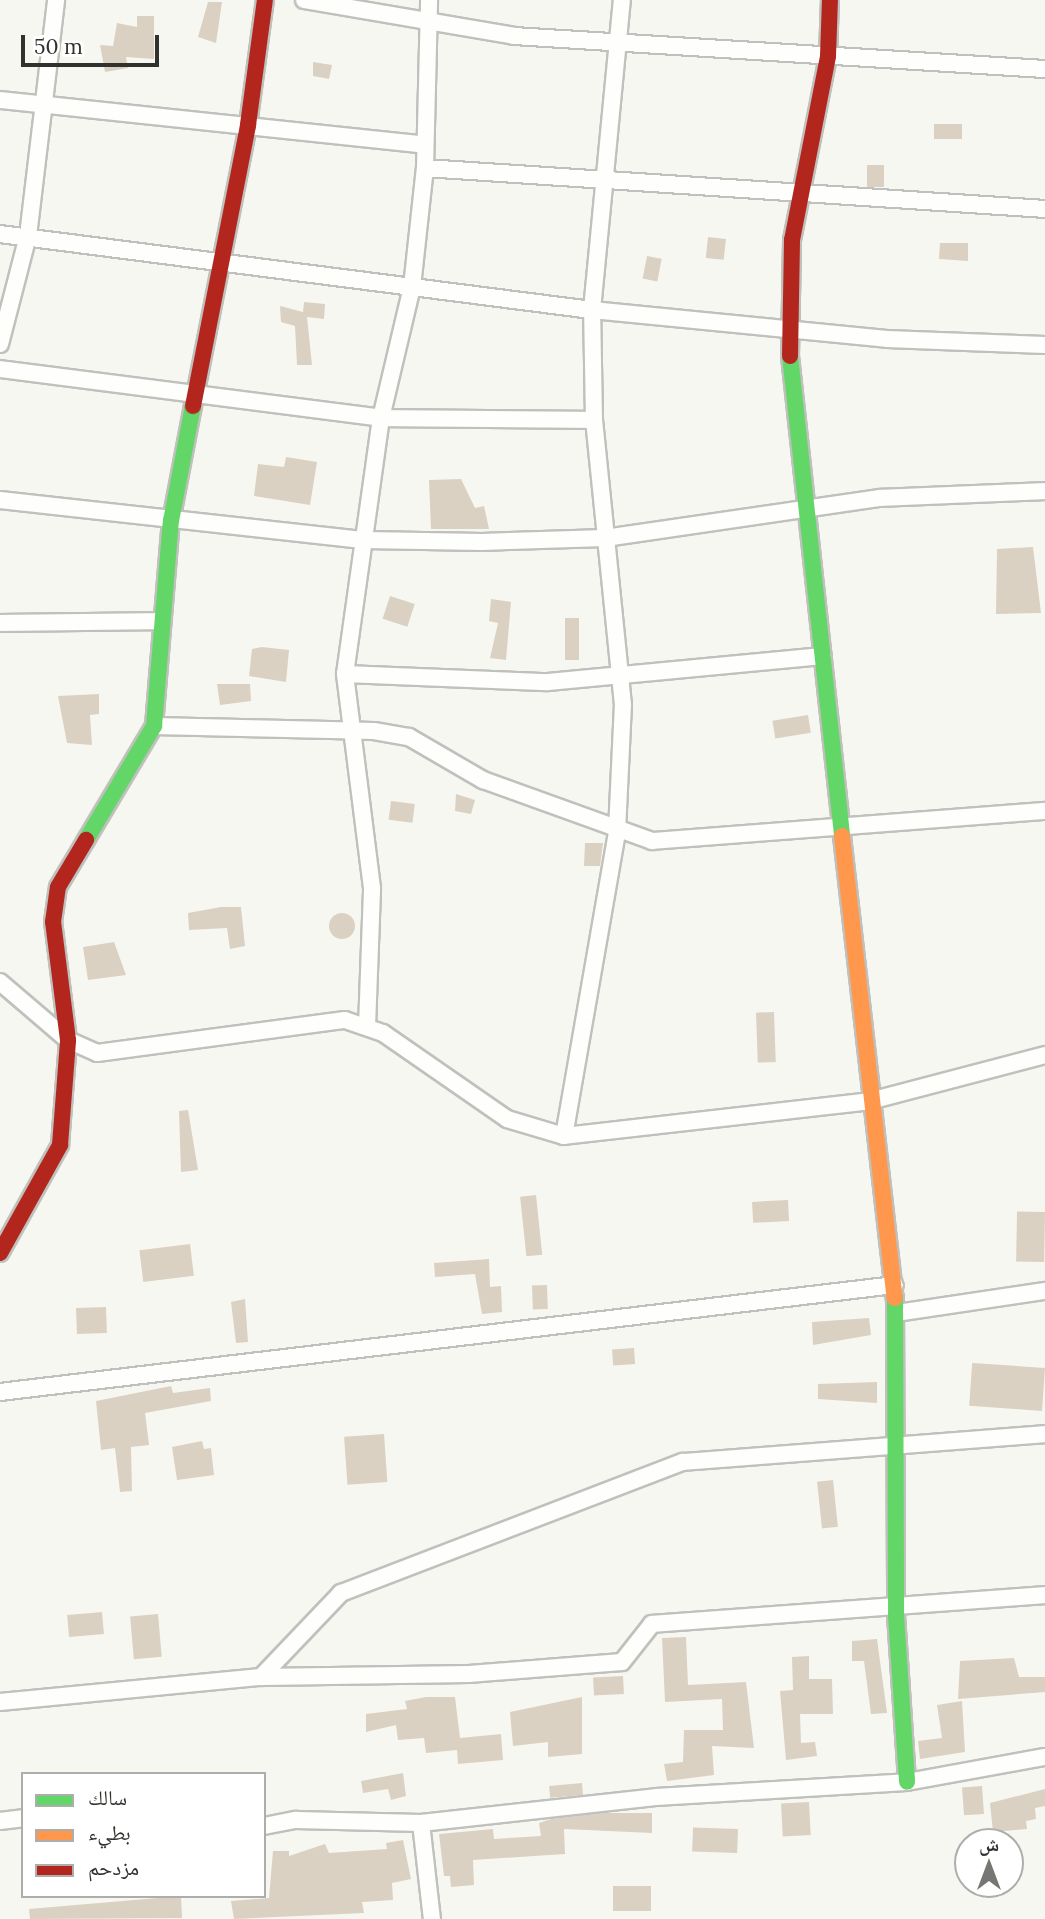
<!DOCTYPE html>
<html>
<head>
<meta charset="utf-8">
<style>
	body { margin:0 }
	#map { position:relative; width:1045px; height:1919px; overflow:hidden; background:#f7f7f1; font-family:Lora,"Noto Naskh Arabic",serif }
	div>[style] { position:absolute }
	.building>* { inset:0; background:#dad1c2; transform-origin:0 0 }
	.round { border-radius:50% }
	.roads { filter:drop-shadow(2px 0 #c0c0bc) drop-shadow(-2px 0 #c0c0bc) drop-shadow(0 2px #c0c0bc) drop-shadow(0 -2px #c0c0bc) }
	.street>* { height:16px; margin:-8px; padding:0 8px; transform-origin:8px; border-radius:8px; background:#fefefd }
	.fast>* { height:16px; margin:-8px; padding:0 8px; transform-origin:8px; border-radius:8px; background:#63d668 }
	.slow>* { height:16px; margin:-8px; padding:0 8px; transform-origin:8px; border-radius:8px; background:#ff974d }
	.jam>* { height:16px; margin:-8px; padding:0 8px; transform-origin:8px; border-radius:8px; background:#b3261e }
	span { translate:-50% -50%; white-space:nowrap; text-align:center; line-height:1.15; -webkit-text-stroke:6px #fff; paint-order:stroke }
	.legend { position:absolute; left:21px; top:1772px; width:245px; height:126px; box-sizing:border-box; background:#fff; border:2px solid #adadab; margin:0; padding:9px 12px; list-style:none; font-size:21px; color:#31312d }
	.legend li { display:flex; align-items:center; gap:14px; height:35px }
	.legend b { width:35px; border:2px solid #adadab }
	.north { position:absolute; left:954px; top:1828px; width:70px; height:70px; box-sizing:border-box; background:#fff; border:2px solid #adadab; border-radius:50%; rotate:0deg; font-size:19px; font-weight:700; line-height:28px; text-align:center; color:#31312d }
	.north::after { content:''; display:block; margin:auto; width:24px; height:32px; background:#767672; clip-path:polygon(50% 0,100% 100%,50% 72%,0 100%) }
	.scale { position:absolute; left:21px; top:35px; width:138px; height:32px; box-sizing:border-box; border:4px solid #31312d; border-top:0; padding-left:9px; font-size:21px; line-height:24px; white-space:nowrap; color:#31312d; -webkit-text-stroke:5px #fff; paint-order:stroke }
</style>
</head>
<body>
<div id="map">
	<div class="building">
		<div style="clip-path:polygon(208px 2px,222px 2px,216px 43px,198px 37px)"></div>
		<div style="clip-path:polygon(137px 16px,154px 16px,154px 59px,126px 57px,128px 68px,105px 72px,100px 45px,113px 46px,117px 23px,137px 27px)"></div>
		<div style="clip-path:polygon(313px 62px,332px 65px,329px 79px,313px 76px)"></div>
		<div style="left:934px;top:124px;width:28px;height:15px"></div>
		<div style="left:867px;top:165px;width:17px;height:22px"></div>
		<div style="left:708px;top:237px;width:18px;height:21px;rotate:6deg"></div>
		<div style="clip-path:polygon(940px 243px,968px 243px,968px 261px,939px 259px)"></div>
		<div style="left:647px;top:256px;width:15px;height:23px;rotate:11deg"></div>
		<div style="clip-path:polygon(304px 302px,325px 304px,324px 319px,307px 317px,312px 365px,297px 365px,295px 326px,281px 322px,280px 306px,303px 312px)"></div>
		<div style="clip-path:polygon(286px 457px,317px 462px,310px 505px,254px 496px,258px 464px,284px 467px)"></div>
		<div style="clip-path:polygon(461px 479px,475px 508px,484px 506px,489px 529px,431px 529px,429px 480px)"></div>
		<div style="clip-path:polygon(1033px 547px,1041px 613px,996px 614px,997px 549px)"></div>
		<div style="left:390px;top:596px;width:26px;height:24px;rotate:18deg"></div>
		<div style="clip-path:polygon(491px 599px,511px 602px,506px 660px,490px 658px,498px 623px,489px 621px)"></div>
		<div style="left:565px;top:618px;width:14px;height:42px"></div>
		<div style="clip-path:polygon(262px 647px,289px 650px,286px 682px,249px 676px,252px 649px)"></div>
		<div style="clip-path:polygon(217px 684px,250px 684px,251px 701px,220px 705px)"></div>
		<div style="clip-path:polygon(99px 694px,99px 714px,90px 715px,92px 745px,67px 743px,58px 696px)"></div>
		<div style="left:808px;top:715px;width:18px;height:36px;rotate:81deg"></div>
		<div style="clip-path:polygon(456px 794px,475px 800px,471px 814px,455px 811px)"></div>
		<div style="left:391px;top:801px;width:24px;height:19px;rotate:7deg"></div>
		<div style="clip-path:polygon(585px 843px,603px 843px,600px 866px,584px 866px)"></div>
		<div style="clip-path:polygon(221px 907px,241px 907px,245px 946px,230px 949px,227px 928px,189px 930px,188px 913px)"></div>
		<div class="round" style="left:329px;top:913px;width:26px;height:26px"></div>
		<div style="clip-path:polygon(114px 942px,126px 975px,88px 980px,83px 947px)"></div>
		<div style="left:774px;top:1012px;width:50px;height:18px;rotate:88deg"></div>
		<div style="clip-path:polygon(188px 1110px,198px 1170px,181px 1172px,179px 1111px)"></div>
		<div style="left:536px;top:1195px;width:60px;height:16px;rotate:84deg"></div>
		<div style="left:788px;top:1200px;width:21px;height:36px;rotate:87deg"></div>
		<div style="left:1045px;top:1212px;width:50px;height:28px;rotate:91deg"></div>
		<div style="left:190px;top:1244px;width:32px;height:51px;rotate:83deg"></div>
		<div style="clip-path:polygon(489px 1259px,490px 1287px,501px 1286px,502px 1312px,482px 1314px,475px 1274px,435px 1277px,434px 1263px)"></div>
		<div style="left:547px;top:1285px;width:24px;height:15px;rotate:88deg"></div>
		<div style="clip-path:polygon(245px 1299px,248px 1342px,236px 1343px,231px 1302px)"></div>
		<div style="left:106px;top:1307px;width:26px;height:30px;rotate:88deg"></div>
		<div style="clip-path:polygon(869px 1318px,871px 1335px,813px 1345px,812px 1322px)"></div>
		<div style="left:634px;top:1348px;width:16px;height:22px;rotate:86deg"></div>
		<div style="left:1045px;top:1368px;width:43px;height:73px;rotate:94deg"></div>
		<div style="clip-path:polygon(877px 1382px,877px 1403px,818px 1399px,818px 1384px)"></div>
		<div style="clip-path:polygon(171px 1386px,173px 1393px,210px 1388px,211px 1401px,145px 1413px,149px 1445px,131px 1447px,132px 1491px,120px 1492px,115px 1448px,101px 1450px,96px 1401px)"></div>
		<div style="left:384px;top:1434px;width:48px;height:40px;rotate:86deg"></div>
		<div style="clip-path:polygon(202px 1441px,204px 1449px,211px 1448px,214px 1475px,177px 1480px,172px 1447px)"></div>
		<div style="left:833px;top:1480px;width:47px;height:16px;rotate:84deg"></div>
		<div style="left:102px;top:1612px;width:22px;height:35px;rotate:85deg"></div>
		<div style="left:158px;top:1614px;width:43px;height:28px;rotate:85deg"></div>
		<div style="clip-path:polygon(686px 1637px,688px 1685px,746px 1682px,754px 1748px,712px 1746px,714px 1775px,667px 1781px,664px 1764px,683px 1762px,684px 1730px,723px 1730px,722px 1699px,665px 1702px,662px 1638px)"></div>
		<div style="clip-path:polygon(877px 1639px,887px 1713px,871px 1714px,864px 1661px,852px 1661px,852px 1641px)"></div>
		<div style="clip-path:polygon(809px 1656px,809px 1679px,832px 1679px,833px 1714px,800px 1714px,801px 1743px,815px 1742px,817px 1756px,786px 1760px,780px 1691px,793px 1690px,792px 1657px)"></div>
		<div style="clip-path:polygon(1014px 1658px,1019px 1677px,1045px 1677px,1045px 1692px,958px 1699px,960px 1661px)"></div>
		<div style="left:623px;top:1676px;width:18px;height:30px;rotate:87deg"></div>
		<div style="clip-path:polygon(426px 1697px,455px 1697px,460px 1738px,501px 1734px,503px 1760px,458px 1764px,457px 1750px,426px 1753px,424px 1738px,398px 1740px,396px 1725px,366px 1732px,366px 1714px,407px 1709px,405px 1701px)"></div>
		<div style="clip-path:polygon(582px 1697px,582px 1754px,548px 1757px,548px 1742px,513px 1746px,510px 1712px)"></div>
		<div style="clip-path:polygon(962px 1701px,965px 1752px,920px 1759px,918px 1741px,942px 1738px,937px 1705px)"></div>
		<div style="clip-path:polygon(403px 1773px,406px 1796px,391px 1800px,388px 1789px,363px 1793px,361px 1781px)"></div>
		<div style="left:582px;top:1783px;width:12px;height:33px;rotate:85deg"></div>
		<div style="left:982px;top:1786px;width:28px;height:20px;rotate:86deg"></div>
		<div style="clip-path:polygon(1045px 1789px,1045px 1806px,1035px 1808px,1036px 1819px,1026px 1821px,1027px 1829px,993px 1832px,990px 1803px)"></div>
		<div style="left:809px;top:1802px;width:33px;height:28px;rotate:87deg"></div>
		<div style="clip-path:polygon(604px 1813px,652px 1813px,652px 1833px,564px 1829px,565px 1854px,473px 1860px,474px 1885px,451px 1887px,450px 1876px,444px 1876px,439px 1834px,493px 1829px,494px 1839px,541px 1836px,539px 1823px,551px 1819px)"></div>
		<div style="left:738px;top:1829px;width:24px;height:45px;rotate:92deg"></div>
		<div style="clip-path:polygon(403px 1840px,411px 1879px,392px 1883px,393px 1900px,362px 1902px,364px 1913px,234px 1919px,231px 1901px,269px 1898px,273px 1851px,289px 1851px,289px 1856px,325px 1844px,329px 1853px,387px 1849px,386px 1843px)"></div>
		<div style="left:613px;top:1886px;width:38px;height:25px"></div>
		<div style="clip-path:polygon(181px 1896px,182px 1918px,30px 1919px,29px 1909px)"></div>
	</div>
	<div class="roads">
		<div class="street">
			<div style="left:304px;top:0;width:213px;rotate:9.7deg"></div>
			<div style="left:514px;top:36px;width:532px;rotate:3.56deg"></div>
			<div style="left:0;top:100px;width:427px;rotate:6deg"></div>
			<div style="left:425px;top:168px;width:621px;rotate:3.78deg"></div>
			<div style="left:0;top:234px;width:597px;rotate:7.32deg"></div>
			<div style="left:592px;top:310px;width:296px;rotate:5.6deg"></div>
			<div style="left:887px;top:339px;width:158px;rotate:2.2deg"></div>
			<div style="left:0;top:344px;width:112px;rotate:-75.5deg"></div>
			<div style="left:28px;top:236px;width:238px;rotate:-83.2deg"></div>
			<div style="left:0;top:369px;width:384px;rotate:7.3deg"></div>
			<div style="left:381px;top:418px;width:213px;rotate:0.5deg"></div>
			<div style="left:0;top:500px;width:367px;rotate:6.3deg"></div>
			<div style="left:365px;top:540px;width:117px;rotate:1deg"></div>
			<div style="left:482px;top:542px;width:123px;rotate:-1.9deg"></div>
			<div style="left:605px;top:538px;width:278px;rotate:-8.3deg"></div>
			<div style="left:880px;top:498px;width:165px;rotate:-2.4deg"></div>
			<div style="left:0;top:623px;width:162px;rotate:-0.7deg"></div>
			<div style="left:345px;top:674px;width:203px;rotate:2.3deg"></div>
			<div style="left:548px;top:682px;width:276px;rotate:-5.4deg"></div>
			<div style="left:154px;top:726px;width:220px;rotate:1.3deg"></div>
			<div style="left:374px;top:731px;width:36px;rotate:10deg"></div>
			<div style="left:409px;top:737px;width:86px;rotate:30.2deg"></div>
			<div style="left:483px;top:780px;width:180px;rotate:19.8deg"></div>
			<div style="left:652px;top:841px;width:394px;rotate:-4.4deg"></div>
			<div style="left:0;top:982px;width:89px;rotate:40.5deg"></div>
			<div style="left:68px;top:1040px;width:32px;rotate:24deg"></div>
			<div style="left:97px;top:1053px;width:250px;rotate:-7.6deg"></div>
			<div style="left:345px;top:1020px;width:40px;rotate:18.9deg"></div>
			<div style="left:383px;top:1033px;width:151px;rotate:34.7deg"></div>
			<div style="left:507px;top:1119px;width:59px;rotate:16.6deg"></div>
			<div style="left:564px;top:1136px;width:308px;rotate:-6.5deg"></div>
			<div style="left:870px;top:1101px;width:181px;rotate:-14.7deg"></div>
			<div style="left:367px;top:1027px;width:139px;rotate:-87.9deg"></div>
			<div style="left:372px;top:888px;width:216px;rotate:-97.2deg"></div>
			<div style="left:345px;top:674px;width:259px;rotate:-82deg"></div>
			<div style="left:381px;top:418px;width:135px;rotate:-76.7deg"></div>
			<div style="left:412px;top:287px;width:120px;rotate:-83.8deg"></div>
			<div style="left:425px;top:168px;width:168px;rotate:-88.6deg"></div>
			<div style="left:564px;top:1136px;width:310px;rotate:-80.1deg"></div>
			<div style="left:617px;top:831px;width:126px;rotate:-87.3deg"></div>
			<div style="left:623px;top:705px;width:286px;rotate:-95.8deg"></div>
			<div style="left:594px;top:420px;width:110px;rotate:-91deg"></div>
			<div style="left:592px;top:310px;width:311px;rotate:-84.5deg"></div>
			<div style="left:897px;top:1313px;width:150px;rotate:-8.5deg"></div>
			<div style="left:0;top:1392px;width:901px;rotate:-6.82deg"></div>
			<div style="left:261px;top:1677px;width:116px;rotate:-46.4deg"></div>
			<div style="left:341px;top:1593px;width:366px;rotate:-21deg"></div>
			<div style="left:683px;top:1462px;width:363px;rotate:-4.4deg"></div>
			<div style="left:0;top:1702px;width:262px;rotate:-5.5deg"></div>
			<div style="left:261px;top:1677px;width:208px;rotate:-0.8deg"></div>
			<div style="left:469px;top:1674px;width:153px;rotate:-4.5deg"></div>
			<div style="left:622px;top:1662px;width:48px;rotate:-51.7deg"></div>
			<div style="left:652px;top:1624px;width:394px;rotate:-4.2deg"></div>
			<div style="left:0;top:1821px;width:23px;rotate:-7deg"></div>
			<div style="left:421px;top:1823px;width:97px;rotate:83.5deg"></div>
			<div style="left:264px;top:1826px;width:33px;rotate:-11deg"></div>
			<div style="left:296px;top:1820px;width:125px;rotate:1.4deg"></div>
			<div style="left:421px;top:1823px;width:236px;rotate:-6.3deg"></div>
			<div style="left:656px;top:1797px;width:251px;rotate:-3.4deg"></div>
			<div style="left:907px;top:1782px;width:140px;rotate:-10.3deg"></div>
		</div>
		<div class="fast">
			<div style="left:790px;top:356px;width:483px;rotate:83.8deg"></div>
			<div style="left:86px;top:840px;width:133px;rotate:-59.2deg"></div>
			<div style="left:154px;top:726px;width:206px;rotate:-85.3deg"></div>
			<div style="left:171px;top:521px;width:117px;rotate:-79.2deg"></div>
			<div style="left:895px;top:1298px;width:317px;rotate:89.8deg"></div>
			<div style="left:896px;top:1615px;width:167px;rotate:86.2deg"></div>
		</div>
		<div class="slow">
			<div style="left:842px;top:836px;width:465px;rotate:83.5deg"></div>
		</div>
		<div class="jam">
			<div style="left:790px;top:356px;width:116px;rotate:-89deg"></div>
			<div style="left:792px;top:240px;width:187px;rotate:-78.9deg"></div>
			<div style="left:828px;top:56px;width:56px;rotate:-88deg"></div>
			<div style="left:193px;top:406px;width:286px;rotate:-78.9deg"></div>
			<div style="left:248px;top:125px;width:126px;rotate:-82.3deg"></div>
			<div style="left:0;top:1253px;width:124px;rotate:-60.9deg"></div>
			<div style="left:60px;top:1145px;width:105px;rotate:-85.6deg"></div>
			<div style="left:68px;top:1040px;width:119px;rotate:-97.2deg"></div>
			<div style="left:53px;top:922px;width:35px;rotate:-82deg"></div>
			<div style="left:58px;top:887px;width:55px;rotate:-59.2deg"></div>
		</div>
	</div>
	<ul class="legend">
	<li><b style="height:9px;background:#63d668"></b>سالك</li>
	<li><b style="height:9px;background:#ff974d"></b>بطيء</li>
	<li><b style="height:9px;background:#b3261e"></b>مزدحم</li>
	</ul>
	<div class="north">ش</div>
	<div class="scale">50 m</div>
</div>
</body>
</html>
